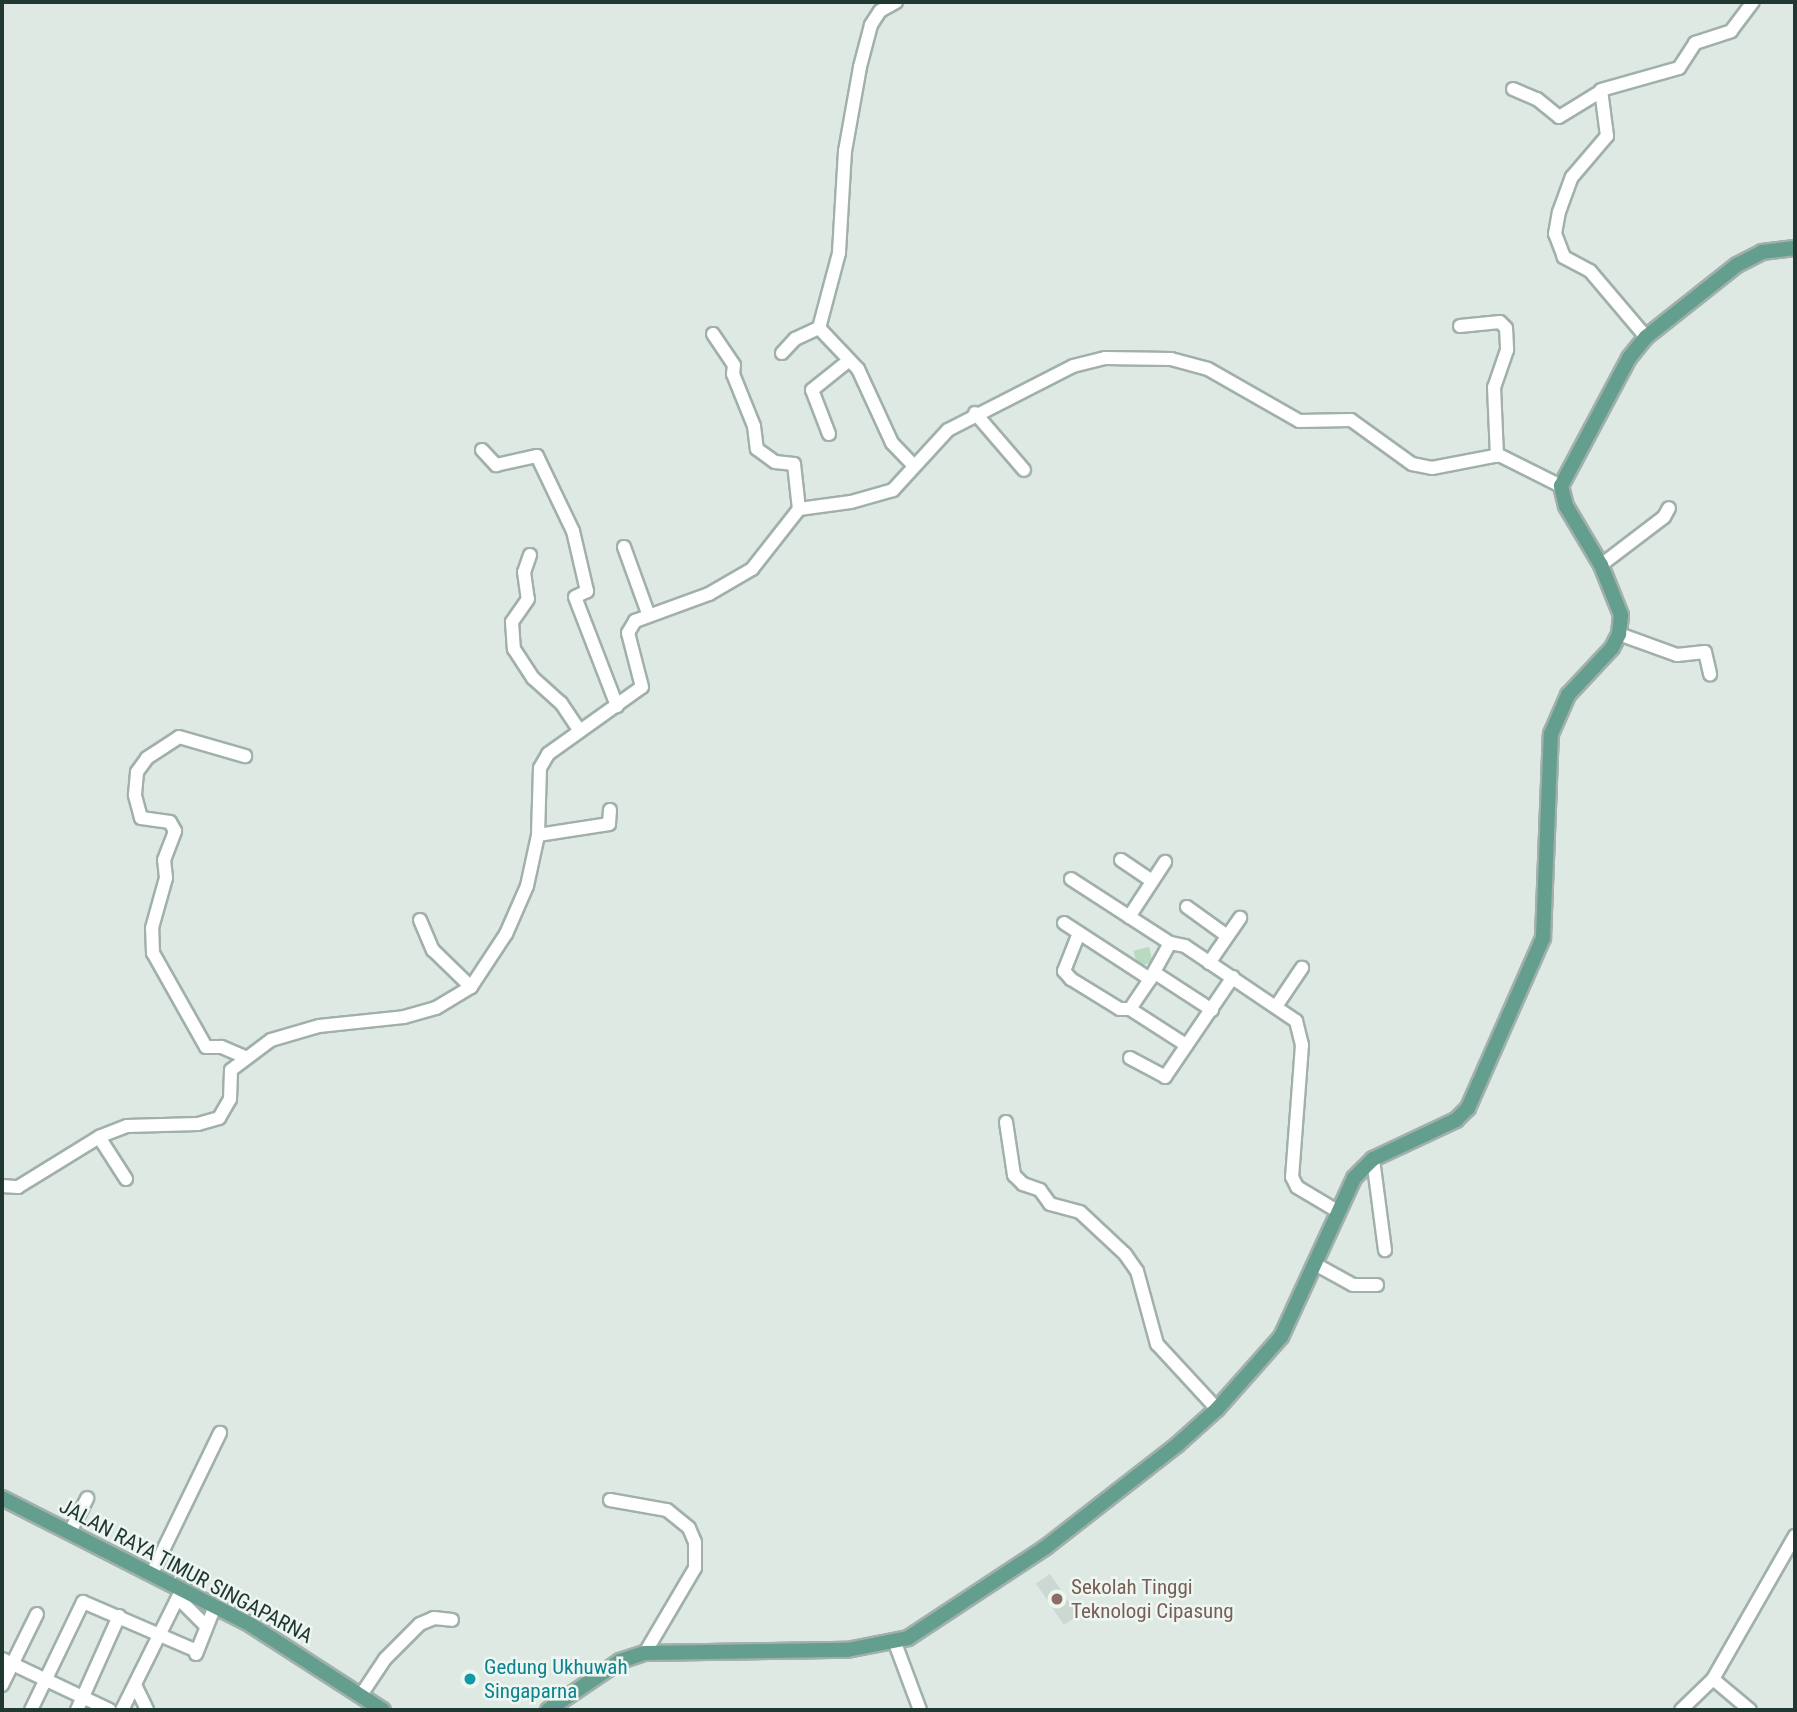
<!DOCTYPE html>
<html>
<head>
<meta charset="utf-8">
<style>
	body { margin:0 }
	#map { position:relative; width:1797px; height:1712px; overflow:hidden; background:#dee9e4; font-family:"Roboto Condensed",sans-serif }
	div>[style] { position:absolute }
	.built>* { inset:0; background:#ccd9d3; transform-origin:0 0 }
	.green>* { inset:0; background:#b7dac0; transform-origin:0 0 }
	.roads { filter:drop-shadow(2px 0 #a1b0ab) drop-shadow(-2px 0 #a1b0ab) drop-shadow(0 2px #a1b0ab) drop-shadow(0 -2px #a1b0ab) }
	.minor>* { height:12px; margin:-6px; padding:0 6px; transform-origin:6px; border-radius:6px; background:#fff }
	.major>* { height:14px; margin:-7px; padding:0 7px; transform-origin:7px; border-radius:7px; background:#639e8e }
	.dots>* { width:19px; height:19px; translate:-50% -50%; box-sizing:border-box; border:4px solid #eef6f2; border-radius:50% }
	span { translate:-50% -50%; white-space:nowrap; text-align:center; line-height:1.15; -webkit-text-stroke:5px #eef6f2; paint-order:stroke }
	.street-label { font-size:21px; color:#203832 }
	.education-label { font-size:21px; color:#785e54 }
	.left { translate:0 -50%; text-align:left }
	.culture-label { font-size:21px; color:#0d838f }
	.frame { position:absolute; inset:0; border:4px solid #203832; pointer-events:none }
</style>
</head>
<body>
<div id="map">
	<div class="built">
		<div style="left:1050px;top:1574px;width:50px;height:17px;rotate:56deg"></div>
	</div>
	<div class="green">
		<div style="left:1149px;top:947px;width:16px;height:16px;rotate:76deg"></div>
	</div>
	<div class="roads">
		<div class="minor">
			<div style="left:896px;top:2px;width:18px;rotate:151deg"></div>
			<div style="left:880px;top:11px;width:17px;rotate:123deg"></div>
			<div style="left:871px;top:25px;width:43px;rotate:104.7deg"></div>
			<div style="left:860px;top:67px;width:85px;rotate:100.1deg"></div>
			<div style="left:845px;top:151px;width:102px;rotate:93.4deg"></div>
			<div style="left:839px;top:253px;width:78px;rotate:104.9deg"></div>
			<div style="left:819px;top:328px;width:57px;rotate:46.4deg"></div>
			<div style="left:858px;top:369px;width:81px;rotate:65.3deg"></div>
			<div style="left:892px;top:443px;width:30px;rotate:46deg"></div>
			<div style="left:1513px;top:89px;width:26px;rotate:23deg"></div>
			<div style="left:1537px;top:99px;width:28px;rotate:39deg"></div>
			<div style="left:1559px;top:117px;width:48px;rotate:-31.4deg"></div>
			<div style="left:1460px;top:326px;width:40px;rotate:-5.7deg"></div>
			<div style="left:1500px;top:322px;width:8px;rotate:45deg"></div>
			<div style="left:1506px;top:328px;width:22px;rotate:87deg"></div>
			<div style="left:1507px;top:350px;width:39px;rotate:109deg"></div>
			<div style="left:1494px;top:387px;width:69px;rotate:87.5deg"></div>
			<div style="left:713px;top:334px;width:37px;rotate:56deg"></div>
			<div style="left:734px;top:365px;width:9px;rotate:96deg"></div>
			<div style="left:733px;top:374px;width:56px;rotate:68deg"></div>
			<div style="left:754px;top:426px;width:23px;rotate:83deg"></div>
			<div style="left:757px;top:449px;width:22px;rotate:36deg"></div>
			<div style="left:775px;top:462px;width:19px;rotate:6deg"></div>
			<div style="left:794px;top:464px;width:45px;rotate:83.7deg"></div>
			<div style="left:1646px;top:337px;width:87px;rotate:-130.3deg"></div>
			<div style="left:1590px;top:271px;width:30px;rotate:-152deg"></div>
			<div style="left:1564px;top:257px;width:25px;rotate:-111deg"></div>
			<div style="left:1555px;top:234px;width:22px;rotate:-80deg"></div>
			<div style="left:1559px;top:212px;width:37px;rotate:-70deg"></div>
			<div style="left:1572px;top:177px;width:54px;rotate:-49.5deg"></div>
			<div style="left:1607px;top:136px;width:46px;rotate:-97.4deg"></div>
			<div style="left:1601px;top:90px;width:81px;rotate:-15.8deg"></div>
			<div style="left:1679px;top:68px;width:30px;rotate:-57deg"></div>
			<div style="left:1695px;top:43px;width:38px;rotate:-18deg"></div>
			<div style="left:1731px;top:31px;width:36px;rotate:-53deg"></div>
			<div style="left:782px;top:353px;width:19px;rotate:-47deg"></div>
			<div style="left:795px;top:339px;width:26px;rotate:-25deg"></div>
			<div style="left:975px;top:413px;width:75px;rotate:49.3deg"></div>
			<div style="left:829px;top:434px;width:47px;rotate:-111.1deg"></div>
			<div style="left:812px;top:390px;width:45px;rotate:-38.7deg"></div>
			<div style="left:482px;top:450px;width:21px;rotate:47deg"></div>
			<div style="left:496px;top:465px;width:42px;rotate:-12.4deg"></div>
			<div style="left:537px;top:456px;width:83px;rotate:64.4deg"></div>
			<div style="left:573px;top:531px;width:62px;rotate:76.9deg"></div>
			<div style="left:587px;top:591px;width:13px;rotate:153deg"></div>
			<div style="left:575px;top:597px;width:117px;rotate:68.9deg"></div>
			<div style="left:624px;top:547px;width:73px;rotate:70.1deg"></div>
			<div style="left:530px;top:555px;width:18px;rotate:109deg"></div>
			<div style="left:524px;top:572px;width:27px;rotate:82deg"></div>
			<div style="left:528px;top:599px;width:28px;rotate:125deg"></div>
			<div style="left:512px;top:622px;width:27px;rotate:86deg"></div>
			<div style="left:514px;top:649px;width:35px;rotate:57deg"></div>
			<div style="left:533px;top:678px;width:38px;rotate:42deg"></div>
			<div style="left:561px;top:703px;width:32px;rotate:56deg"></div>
			<div style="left:1601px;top:565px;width:79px;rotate:-37.3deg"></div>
			<div style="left:1664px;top:517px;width:10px;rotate:-61deg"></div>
			<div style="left:1619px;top:634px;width:62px;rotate:19.9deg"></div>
			<div style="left:1677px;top:655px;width:28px;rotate:-6deg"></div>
			<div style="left:1705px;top:652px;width:23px;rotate:77deg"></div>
			<div style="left:538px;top:835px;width:72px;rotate:-8.8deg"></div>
			<div style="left:609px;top:824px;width:14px;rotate:-86deg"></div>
			<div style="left:1121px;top:860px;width:37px;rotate:34deg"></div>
			<div style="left:1071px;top:879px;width:118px;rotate:32.9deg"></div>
			<div style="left:1170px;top:943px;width:15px;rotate:11deg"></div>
			<div style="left:1185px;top:946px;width:134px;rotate:34deg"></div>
			<div style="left:1296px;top:1021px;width:25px;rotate:76deg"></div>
			<div style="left:1302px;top:1045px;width:132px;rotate:94.3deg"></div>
			<div style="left:1292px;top:1177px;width:11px;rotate:63deg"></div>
			<div style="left:1297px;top:1187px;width:49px;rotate:30.8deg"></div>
			<div style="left:1187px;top:907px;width:49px;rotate:35.9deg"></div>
			<div style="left:1129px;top:917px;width:66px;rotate:-56.8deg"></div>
			<div style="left:420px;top:920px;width:33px;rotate:67deg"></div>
			<div style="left:433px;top:950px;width:53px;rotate:44.2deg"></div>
			<div style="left:1064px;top:923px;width:103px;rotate:33.1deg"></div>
			<div style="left:1150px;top:979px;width:41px;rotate:-60.9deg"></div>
			<div style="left:1079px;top:933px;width:41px;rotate:111.5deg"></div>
			<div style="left:1064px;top:971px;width:11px;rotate:49deg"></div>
			<div style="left:1071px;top:979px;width:57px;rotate:31.5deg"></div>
			<div style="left:1120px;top:1009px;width:10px"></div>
			<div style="left:1130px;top:1009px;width:36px;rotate:-56deg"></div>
			<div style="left:1209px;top:963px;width:55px;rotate:-55.4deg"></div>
			<div style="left:1155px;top:973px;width:68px;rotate:33deg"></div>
			<div style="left:1277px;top:1005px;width:45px;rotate:-56deg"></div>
			<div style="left:1130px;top:1009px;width:67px;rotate:32.7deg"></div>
			<div style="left:245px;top:1057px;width:26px;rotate:-157deg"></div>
			<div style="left:221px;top:1047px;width:15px;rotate:180deg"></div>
			<div style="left:206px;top:1047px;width:108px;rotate:-119.4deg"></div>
			<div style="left:153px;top:953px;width:25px;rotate:-92deg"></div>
			<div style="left:152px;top:928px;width:52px;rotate:-74.4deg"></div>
			<div style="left:166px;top:878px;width:18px;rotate:-96deg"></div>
			<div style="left:164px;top:860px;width:31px;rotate:-69deg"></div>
			<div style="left:175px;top:831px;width:10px;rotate:-119deg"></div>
			<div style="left:170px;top:822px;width:29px;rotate:-172deg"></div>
			<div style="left:141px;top:818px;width:24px;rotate:-105deg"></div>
			<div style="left:135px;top:795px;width:23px;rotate:-85deg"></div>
			<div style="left:137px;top:772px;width:17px;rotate:-54deg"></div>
			<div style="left:147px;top:758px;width:38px;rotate:-33deg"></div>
			<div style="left:179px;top:737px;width:69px;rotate:16.1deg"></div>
			<div style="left:1130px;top:1058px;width:40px;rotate:28deg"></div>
			<div style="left:1165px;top:1077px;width:121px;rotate:-55.8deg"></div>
			<div style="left:1006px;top:1122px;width:54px;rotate:81.4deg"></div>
			<div style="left:1014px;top:1175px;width:13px;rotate:45deg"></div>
			<div style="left:1023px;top:1184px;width:18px;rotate:19deg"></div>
			<div style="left:1040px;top:1190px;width:17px;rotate:54deg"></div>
			<div style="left:1050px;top:1204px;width:31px;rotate:15deg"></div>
			<div style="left:1080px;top:1212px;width:62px;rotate:43deg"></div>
			<div style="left:1125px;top:1254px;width:21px;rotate:55deg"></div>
			<div style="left:1137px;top:1271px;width:76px;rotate:74.7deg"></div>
			<div style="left:1157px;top:1344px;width:88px;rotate:47.3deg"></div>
			<div style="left:99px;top:1137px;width:50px;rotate:57.3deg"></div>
			<div style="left:1373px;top:1159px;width:92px;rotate:82.5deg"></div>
			<div style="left:2px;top:1186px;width:16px;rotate:4deg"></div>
			<div style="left:18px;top:1187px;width:97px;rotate:-31.6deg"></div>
			<div style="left:101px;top:1136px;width:28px;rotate:-21deg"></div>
			<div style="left:127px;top:1126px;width:71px;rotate:-1.6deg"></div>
			<div style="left:198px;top:1124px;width:22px;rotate:-16deg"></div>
			<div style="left:219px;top:1118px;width:22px;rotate:-60deg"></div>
			<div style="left:230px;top:1099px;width:29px;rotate:-88deg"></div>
			<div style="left:231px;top:1070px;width:50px;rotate:-36.9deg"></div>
			<div style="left:271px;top:1040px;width:50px;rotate:-16.3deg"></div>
			<div style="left:319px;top:1026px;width:85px;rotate:-6deg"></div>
			<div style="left:404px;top:1017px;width:33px;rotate:-16deg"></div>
			<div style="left:436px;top:1008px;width:41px;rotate:-31deg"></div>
			<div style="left:471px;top:987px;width:64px;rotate:-56.6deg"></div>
			<div style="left:506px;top:934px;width:52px;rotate:-66.4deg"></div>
			<div style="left:527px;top:886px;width:52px;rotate:-77.8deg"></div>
			<div style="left:538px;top:835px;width:67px;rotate:-88.3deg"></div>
			<div style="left:540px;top:768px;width:16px;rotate:-60deg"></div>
			<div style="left:548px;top:754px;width:115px;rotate:-35.5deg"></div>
			<div style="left:642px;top:687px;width:56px;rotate:-104.5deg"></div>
			<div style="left:628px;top:633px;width:14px;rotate:-60deg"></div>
			<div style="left:635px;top:621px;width:79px;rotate:-20deg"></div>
			<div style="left:709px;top:594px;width:50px;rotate:-30.2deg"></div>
			<div style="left:752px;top:569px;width:76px;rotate:-51.9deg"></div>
			<div style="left:799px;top:509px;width:52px;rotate:-7.7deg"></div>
			<div style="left:851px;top:502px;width:44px;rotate:-15.9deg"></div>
			<div style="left:893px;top:490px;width:81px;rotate:-47.5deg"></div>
			<div style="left:948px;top:430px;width:140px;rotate:-27.1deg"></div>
			<div style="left:1073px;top:366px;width:33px;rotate:-14deg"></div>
			<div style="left:1105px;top:358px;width:66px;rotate:0.9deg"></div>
			<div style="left:1171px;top:359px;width:38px;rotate:15deg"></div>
			<div style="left:1208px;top:369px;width:105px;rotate:29.7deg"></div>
			<div style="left:1299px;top:421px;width:52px;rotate:-1.1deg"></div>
			<div style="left:1351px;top:420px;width:75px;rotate:35.8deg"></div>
			<div style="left:1412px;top:464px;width:20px;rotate:11deg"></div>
			<div style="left:1432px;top:468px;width:68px;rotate:-11deg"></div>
			<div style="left:1499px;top:455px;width:69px;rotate:26.6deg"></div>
			<div style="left:1315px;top:1264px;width:43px;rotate:28.9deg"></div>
			<div style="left:1353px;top:1285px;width:24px"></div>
			<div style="left:610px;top:1500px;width:58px;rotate:10deg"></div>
			<div style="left:667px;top:1510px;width:28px;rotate:39deg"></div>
			<div style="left:689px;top:1528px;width:15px;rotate:67deg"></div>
			<div style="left:695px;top:1542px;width:26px;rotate:90deg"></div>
			<div style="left:695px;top:1568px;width:99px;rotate:120.5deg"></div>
			<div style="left:70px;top:1532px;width:38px;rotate:-63deg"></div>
			<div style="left:152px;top:1573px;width:156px;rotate:-64.1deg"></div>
			<div style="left:178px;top:1598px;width:40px;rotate:45deg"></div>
			<div style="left:895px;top:1643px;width:72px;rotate:69.5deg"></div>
			<div style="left:196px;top:1654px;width:52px;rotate:-68.4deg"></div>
			<div style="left:2px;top:1659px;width:119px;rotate:25.3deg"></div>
			<div style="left:1713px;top:1679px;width:48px;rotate:40deg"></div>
			<div style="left:2px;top:1685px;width:79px;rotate:-63.8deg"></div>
			<div style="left:135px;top:1685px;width:28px;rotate:64deg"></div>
			<div style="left:361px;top:1695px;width:43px;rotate:-56.3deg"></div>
			<div style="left:385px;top:1659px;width:49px;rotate:-45deg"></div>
			<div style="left:420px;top:1624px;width:15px;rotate:-23deg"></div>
			<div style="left:434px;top:1618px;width:18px;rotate:6deg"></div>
			<div style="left:31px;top:1710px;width:120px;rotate:-64.3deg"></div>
			<div style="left:83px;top:1602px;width:119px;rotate:23.3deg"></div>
			<div style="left:77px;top:1710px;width:103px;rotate:-65.9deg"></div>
			<div style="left:122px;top:1710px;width:135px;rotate:-63.6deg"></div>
			<div style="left:1681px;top:1710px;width:45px;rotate:-44.1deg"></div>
			<div style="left:1713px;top:1679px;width:165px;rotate:-60.2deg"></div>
		</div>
		<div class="major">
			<div style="left:2px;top:1498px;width:280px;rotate:27deg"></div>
			<div style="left:251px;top:1625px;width:157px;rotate:32.8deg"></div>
			<div style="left:548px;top:1710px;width:87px;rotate:-34.2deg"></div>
			<div style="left:620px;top:1661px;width:26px;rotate:-18deg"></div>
			<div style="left:645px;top:1653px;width:202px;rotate:-0.9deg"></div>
			<div style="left:847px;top:1650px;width:62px;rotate:-11.1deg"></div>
			<div style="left:908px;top:1638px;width:165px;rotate:-33.4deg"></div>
			<div style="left:1046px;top:1547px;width:166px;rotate:-37.9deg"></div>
			<div style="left:1177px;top:1445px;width:54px;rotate:-42deg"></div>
			<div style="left:1217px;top:1409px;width:96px;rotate:-48.4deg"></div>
			<div style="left:1281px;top:1337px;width:175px;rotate:-65.3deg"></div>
			<div style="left:1354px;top:1178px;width:27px;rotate:-45deg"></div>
			<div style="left:1373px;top:1159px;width:92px;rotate:-25.2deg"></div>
			<div style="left:1456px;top:1120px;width:17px;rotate:-45deg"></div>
			<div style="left:1468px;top:1108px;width:186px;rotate:-66.2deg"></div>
			<div style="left:1543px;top:938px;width:204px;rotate:-87.8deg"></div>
			<div style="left:1551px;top:734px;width:43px;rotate:-66.4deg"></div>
			<div style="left:1568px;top:695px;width:64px;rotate:-46.9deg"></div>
			<div style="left:1612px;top:648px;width:16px;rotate:-63deg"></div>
			<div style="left:1619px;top:634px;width:19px;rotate:-84deg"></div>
			<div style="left:1621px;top:615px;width:54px;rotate:-111.8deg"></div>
			<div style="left:1601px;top:565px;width:69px;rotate:-120.7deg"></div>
			<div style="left:1566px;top:506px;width:21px;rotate:-104deg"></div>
			<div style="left:1561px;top:486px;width:145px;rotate:-62deg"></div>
			<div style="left:1629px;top:358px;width:27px;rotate:-51deg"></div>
			<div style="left:1646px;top:337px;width:116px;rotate:-38.4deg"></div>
			<div style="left:1737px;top:265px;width:28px;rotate:-27deg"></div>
			<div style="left:1762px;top:252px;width:33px;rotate:-7deg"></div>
		</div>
	</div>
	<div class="dots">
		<div style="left:1057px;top:1599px;background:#8d6e63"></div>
		<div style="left:470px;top:1679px;background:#0f9aa8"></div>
	</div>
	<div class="street-label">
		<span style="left:186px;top:1571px;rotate:28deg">JALAN RAYA TIMUR SINGAPARNA</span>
	</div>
	<div class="education-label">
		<span class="left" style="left:1071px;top:1599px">Sekolah Tinggi<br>Teknologi Cipasung</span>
	</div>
	<div class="culture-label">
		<span class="left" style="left:484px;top:1679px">Gedung Ukhuwah<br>Singaparna</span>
	</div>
	<div class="frame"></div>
</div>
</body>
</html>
